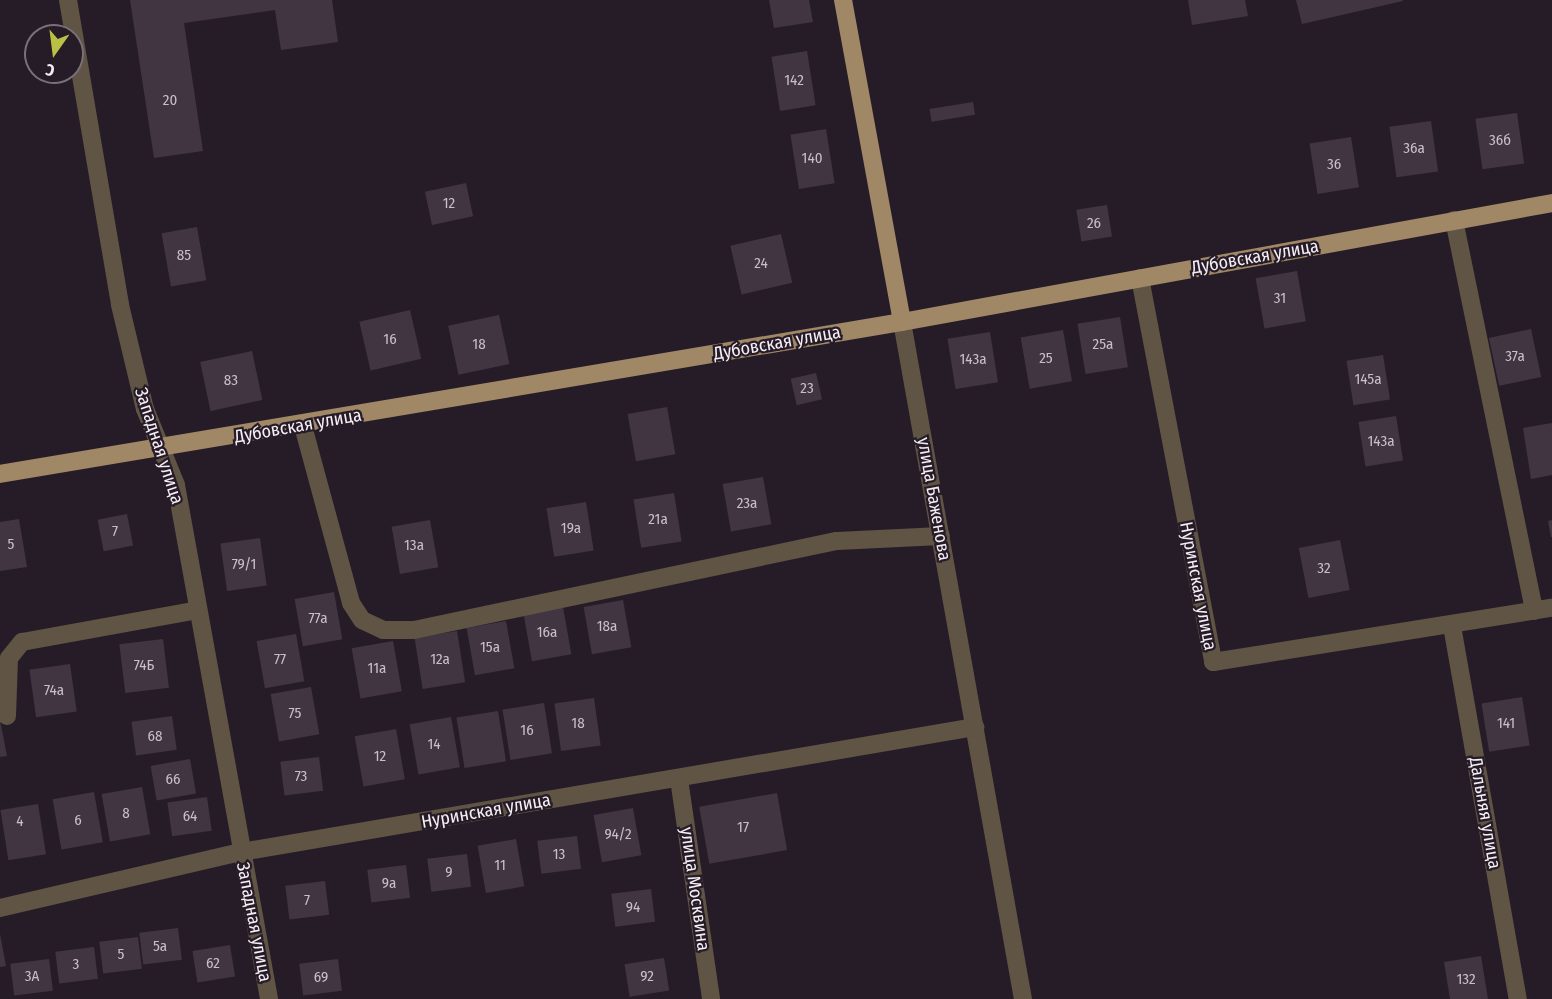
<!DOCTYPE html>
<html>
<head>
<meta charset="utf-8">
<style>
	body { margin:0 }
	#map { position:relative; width:1552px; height:999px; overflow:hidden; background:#261c27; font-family:"Fira Sans Condensed",sans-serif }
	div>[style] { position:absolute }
	.building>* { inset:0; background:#413541; transform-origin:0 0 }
	.minor>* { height:18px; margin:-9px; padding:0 9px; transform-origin:9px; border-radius:9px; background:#605444 }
	.major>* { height:18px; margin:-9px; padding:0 9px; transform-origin:9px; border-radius:9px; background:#a08766 }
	span { translate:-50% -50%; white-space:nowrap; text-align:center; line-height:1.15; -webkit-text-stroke:4.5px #261c27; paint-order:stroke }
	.number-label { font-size:15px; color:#c8c0c8 }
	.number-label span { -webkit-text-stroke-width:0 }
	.street-label { font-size:18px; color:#f5eef5 }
	.north { position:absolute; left:24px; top:24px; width:60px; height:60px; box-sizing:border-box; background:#261c27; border:2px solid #797079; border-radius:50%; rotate:194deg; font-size:16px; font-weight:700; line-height:24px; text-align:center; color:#f5eef5 }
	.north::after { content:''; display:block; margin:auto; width:21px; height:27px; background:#bac045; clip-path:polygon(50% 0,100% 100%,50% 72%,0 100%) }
</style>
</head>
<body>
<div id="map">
	<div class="building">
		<div style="clip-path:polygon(130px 0,332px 0,338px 42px,281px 50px,275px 10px,184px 23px,203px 151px,154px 158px)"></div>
		<div style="clip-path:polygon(769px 0,809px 0,813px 22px,774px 28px)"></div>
		<div style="clip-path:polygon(1188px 0,1245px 0,1248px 16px,1192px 25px)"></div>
		<div style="clip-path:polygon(1296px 0,1402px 0,1403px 1px,1302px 24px)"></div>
		<div style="left:807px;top:51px;width:55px;height:36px;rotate:81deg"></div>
		<div style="left:973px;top:102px;width:13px;height:44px;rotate:81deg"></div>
		<div style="left:1517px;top:113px;width:51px;height:42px;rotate:82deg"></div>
		<div style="left:1431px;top:121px;width:51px;height:42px;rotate:82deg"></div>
		<div style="left:826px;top:129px;width:55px;height:36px;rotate:81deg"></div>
		<div style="left:1351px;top:137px;width:51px;height:42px;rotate:81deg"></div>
		<div style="left:466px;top:183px;width:34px;height:42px;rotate:78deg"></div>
		<div style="left:1107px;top:205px;width:32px;height:31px;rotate:81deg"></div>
		<div style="left:197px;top:227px;width:54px;height:36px;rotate:80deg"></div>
		<div style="left:781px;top:234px;width:50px;height:52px;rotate:77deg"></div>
		<div style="left:1297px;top:271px;width:51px;height:42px;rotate:80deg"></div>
		<div style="left:410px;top:310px;width:50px;height:52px;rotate:77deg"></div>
		<div style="left:499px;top:315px;width:50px;height:52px;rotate:78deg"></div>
		<div style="left:1120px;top:317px;width:51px;height:43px;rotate:81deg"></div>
		<div style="left:1531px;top:329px;width:49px;height:43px;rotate:78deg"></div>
		<div style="left:1063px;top:330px;width:52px;height:43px;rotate:80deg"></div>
		<div style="left:990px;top:332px;width:51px;height:43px;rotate:81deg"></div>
		<div style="left:252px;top:351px;width:50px;height:53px;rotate:78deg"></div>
		<div style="left:1383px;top:355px;width:45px;height:37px;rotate:81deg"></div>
		<div style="left:816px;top:373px;width:27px;height:26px;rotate:77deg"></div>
		<div style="left:667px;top:407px;width:48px;height:40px;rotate:80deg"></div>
		<div style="left:1396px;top:416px;width:45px;height:38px;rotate:81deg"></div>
		<div style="clip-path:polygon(1552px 423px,1552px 475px,1531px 479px,1523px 428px)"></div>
		<div style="left:763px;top:477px;width:48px;height:41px;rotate:80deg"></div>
		<div style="left:674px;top:493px;width:49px;height:41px;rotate:81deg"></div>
		<div style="left:586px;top:502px;width:49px;height:40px;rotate:81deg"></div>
		<div style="left:127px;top:514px;width:32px;height:30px;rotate:79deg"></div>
		<div style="clip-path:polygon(19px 519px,27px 567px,0 571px,0 522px)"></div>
		<div style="left:430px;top:520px;width:48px;height:39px;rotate:80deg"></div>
		<div style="clip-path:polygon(1552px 520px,1552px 537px,1551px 537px,1548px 521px)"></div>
		<div style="left:260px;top:538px;width:48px;height:40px;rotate:82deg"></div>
		<div style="left:1340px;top:540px;width:51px;height:42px;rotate:79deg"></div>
		<div style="left:334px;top:592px;width:48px;height:40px;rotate:80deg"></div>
		<div style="left:623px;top:600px;width:48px;height:40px;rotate:80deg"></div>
		<div style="left:563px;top:607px;width:48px;height:40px;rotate:80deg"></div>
		<div style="left:506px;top:621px;width:48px;height:40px;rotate:80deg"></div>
		<div style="left:457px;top:631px;width:52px;height:43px;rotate:81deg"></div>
		<div style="left:296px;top:634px;width:48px;height:40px;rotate:80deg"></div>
		<div style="left:163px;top:639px;width:49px;height:44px;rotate:83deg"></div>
		<div style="left:393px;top:641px;width:51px;height:42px;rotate:80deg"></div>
		<div style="left:70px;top:664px;width:48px;height:41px;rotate:82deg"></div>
		<div style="left:311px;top:687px;width:48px;height:41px;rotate:80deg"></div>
		<div style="left:1522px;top:697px;width:49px;height:41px;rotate:81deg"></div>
		<div style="left:594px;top:698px;width:48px;height:40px;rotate:82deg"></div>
		<div style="left:544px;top:703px;width:51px;height:42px;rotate:81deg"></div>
		<div style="left:498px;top:711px;width:51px;height:42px;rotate:81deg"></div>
		<div style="left:172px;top:716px;width:34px;height:41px;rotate:82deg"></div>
		<div style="left:451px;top:717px;width:51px;height:42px;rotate:80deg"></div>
		<div style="clip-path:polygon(0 720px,7px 756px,0 757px)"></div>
		<div style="left:396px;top:729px;width:51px;height:42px;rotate:80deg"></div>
		<div style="left:319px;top:757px;width:34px;height:39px;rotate:83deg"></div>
		<div style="left:190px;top:759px;width:35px;height:40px;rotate:80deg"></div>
		<div style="left:142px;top:787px;width:48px;height:41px;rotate:80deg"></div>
		<div style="left:94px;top:792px;width:51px;height:42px;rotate:80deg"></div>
		<div style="left:777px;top:793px;width:58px;height:79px;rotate:80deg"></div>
		<div style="left:207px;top:797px;width:34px;height:40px;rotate:82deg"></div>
		<div style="left:38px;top:804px;width:51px;height:38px;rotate:81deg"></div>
		<div style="left:633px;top:808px;width:48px;height:40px;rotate:80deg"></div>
		<div style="left:577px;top:836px;width:33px;height:40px;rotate:83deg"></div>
		<div style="left:516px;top:839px;width:48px;height:39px;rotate:80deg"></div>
		<div style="left:467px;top:854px;width:33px;height:40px;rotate:83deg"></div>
		<div style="left:406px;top:865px;width:33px;height:39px;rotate:83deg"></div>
		<div style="left:325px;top:881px;width:34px;height:40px;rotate:83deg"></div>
		<div style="left:651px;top:889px;width:33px;height:40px;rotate:83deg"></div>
		<div style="left:178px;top:928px;width:32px;height:39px;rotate:83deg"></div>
		<div style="clip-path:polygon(0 934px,6px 966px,0 967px)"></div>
		<div style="left:138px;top:937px;width:32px;height:39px;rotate:83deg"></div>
		<div style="left:230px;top:945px;width:32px;height:38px;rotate:81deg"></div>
		<div style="left:94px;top:947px;width:32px;height:39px;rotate:83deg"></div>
		<div style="clip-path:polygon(1481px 956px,1488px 999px,1450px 999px,1444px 962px)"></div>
		<div style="left:664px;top:958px;width:33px;height:40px;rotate:81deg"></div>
		<div style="left:49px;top:959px;width:32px;height:39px;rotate:83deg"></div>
		<div style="left:338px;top:959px;width:32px;height:39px;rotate:83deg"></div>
	</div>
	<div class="minor">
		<div style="left:68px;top:0;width:309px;rotate:80.3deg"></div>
		<div style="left:120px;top:305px;width:107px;rotate:76.5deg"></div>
		<div style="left:145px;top:409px;width:82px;rotate:67.8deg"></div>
		<div style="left:176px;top:485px;width:522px;rotate:79.74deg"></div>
		<div style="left:1454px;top:220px;width:399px;rotate:78.4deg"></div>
		<div style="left:1140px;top:278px;width:391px;rotate:79.2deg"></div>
		<div style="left:1213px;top:662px;width:343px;rotate:-9.1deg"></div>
		<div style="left:902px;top:322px;width:688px;rotate:79.87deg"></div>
		<div style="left:303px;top:426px;width:183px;rotate:74.8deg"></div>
		<div style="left:351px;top:603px;width:20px;rotate:57deg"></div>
		<div style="left:362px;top:620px;width:23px;rotate:25deg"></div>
		<div style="left:383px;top:630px;width:31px"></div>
		<div style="left:414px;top:630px;width:432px;rotate:-11.9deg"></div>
		<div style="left:837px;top:541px;width:104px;rotate:-2.8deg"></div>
		<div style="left:1452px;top:626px;width:379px;rotate:80deg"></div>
		<div style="left:7px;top:716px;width:58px;rotate:-88deg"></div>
		<div style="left:9px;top:658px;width:21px;rotate:-51deg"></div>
		<div style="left:22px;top:642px;width:179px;rotate:-10.3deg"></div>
		<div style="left:679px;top:779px;width:222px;rotate:81.7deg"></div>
		<div style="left:0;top:908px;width:247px;rotate:-13.1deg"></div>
		<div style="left:241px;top:852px;width:745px;rotate:-9.66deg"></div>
	</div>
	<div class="major">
		<div style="left:843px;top:0;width:327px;rotate:79.6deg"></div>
		<div style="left:0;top:474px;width:915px;rotate:-9.57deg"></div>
		<div style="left:902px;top:322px;width:661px;rotate:-10.37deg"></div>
	</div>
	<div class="number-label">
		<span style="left:794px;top:81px">142</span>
		<span style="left:170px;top:101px">20</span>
		<span style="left:1500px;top:141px">36б</span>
		<span style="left:1414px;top:149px">36а</span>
		<span style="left:812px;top:159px">140</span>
		<span style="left:1334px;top:165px">36</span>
		<span style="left:449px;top:204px">12</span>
		<span style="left:1094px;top:224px">26</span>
		<span style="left:184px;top:256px">85</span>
		<span style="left:761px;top:264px">24</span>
		<span style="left:1280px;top:299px">31</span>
		<span style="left:390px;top:340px">16</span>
		<span style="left:479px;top:345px">18</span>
		<span style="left:1103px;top:345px">25а</span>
		<span style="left:1515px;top:357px">37а</span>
		<span style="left:1046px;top:359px">25</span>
		<span style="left:973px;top:360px">143а</span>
		<span style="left:1368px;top:380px">145а</span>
		<span style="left:231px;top:381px">83</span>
		<span style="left:807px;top:389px">23</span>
		<span style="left:1381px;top:442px">143а</span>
		<span style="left:747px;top:504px">23а</span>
		<span style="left:658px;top:520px">21а</span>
		<span style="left:571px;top:529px">19а</span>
		<span style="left:115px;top:532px">7</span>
		<span style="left:11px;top:545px">5</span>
		<span style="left:414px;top:546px">13а</span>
		<span style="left:244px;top:565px">79/1</span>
		<span style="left:1324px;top:569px">32</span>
		<span style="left:318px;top:619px">77а</span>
		<span style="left:607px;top:627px">18а</span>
		<span style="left:547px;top:633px">16а</span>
		<span style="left:490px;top:648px">15а</span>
		<span style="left:280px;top:660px">77</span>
		<span style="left:440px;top:660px">12а</span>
		<span style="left:144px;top:666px">74Б</span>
		<span style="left:377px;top:669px">11а</span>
		<span style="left:54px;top:691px">74а</span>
		<span style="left:295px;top:714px">75</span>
		<span style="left:578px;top:724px">18</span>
		<span style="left:1506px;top:724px">141</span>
		<span style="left:527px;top:731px">16</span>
		<span style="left:155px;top:737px">68</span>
		<span style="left:434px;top:745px">14</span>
		<span style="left:380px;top:757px">12</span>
		<span style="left:301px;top:777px">73</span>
		<span style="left:173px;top:780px">66</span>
		<span style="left:126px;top:814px">8</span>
		<span style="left:190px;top:817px">64</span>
		<span style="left:78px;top:821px">6</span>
		<span style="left:20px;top:822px">4</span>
		<span style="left:743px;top:828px">17</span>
		<span style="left:618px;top:835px">94/2</span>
		<span style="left:559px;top:855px">13</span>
		<span style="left:500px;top:866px">11</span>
		<span style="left:449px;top:873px">9</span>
		<span style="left:389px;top:884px">9а</span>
		<span style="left:307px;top:901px">7</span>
		<span style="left:633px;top:908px">94</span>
		<span style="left:160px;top:947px">5а</span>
		<span style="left:121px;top:955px">5</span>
		<span style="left:213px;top:964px">62</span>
		<span style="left:76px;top:965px">3</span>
		<span style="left:32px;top:977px">3А</span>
		<span style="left:647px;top:977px">92</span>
		<span style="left:321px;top:978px">69</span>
		<span style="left:1466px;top:980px">132</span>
	</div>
	<div class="street-label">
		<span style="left:1255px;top:257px;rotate:-10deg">Дубовская улица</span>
		<span style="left:777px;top:343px;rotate:-10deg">Дубовская улица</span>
		<span style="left:298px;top:426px;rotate:-10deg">Дубовская улица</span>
		<span style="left:159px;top:446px;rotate:72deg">Западная улица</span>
		<span style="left:934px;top:499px;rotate:80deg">улица Баженова</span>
		<span style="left:1198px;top:586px;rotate:79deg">Нуринская улица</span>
		<span style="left:486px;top:811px;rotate:-10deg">Нуринская улица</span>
		<span style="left:1485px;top:813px;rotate:80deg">Дальняя улица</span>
		<span style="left:695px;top:889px;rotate:82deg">улица Москвина</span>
		<span style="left:254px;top:922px;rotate:79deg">Западная улица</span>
	</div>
	<div class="north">С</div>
</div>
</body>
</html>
